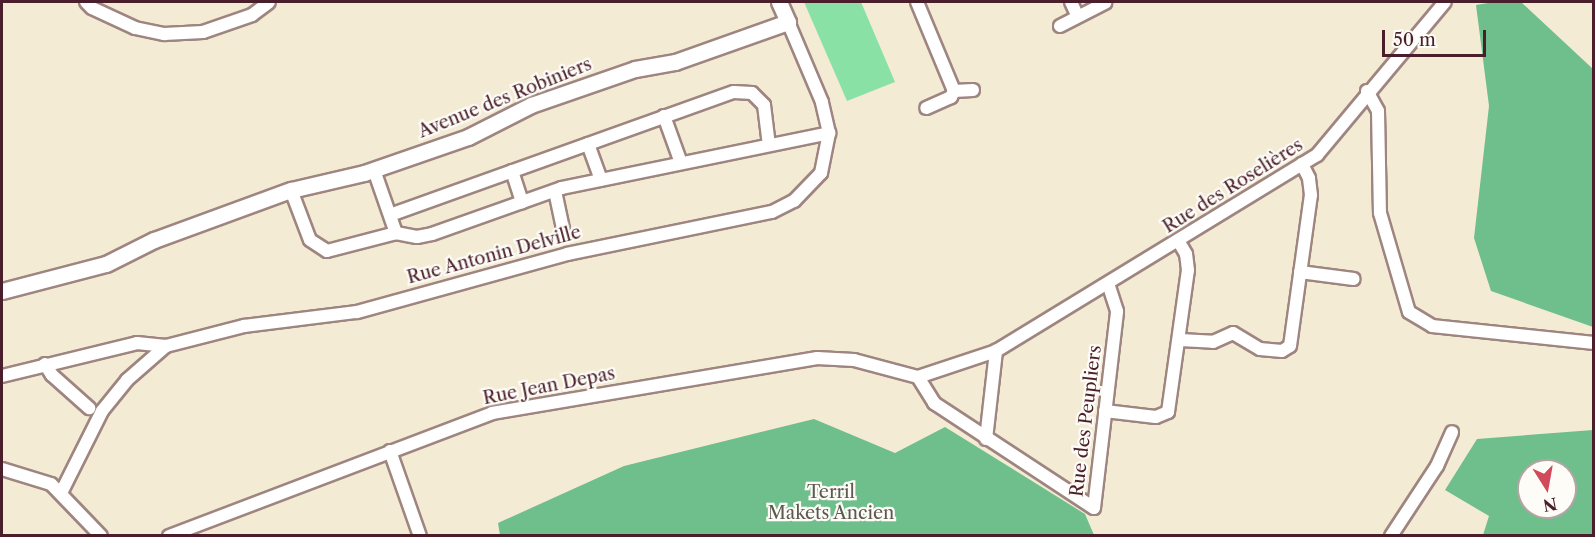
<!DOCTYPE html>
<html>
<head>
<meta charset="utf-8">
<style>
	body { margin:0 }
	#map { position:relative; width:1595px; height:537px; overflow:hidden; background:#f4ebd5; font-family:"Libre Caslon Text",serif }
	div>[style] { position:absolute }
	.green>* { inset:0; background:#89e1a6 }
	.forest>* { inset:0; background:#6ebf8b }
	.roads { filter:drop-shadow(2px 0 #9f8580) drop-shadow(-2px 0 #9f8580) drop-shadow(0 2px #9f8580) drop-shadow(0 -2px #9f8580) }
	.minor>* { height:12px; margin:-6px; padding:0 6px; transform-origin:6px; border-radius:6px; background:#fff }
	.tertiary>* { height:15px; margin:-7.5px; padding:0 7.5px; transform-origin:7.5px; border-radius:7.5px; background:#fff }
	span { translate:-50% -50%; white-space:nowrap; text-align:center; line-height:1.15; -webkit-text-stroke:4.5px #fdfcf7; paint-order:stroke }
	.street-label { font-size:18px; color:#4a1f2b }
	.park-label { font-size:18px; color:#5d5950 }
	.frame { position:absolute; inset:0; border:3px solid #4a1f2b; pointer-events:none }
	.north { position:absolute; left:1517px; top:459px; width:60px; height:60px; box-sizing:border-box; background:#fdfcf7; border:2px solid #b5a4a5; border-radius:50%; rotate:169deg; font-size:16px; font-weight:700; line-height:24px; text-align:center; color:#4a1f2b }
	.north::after { content:''; display:block; margin:auto; width:21px; height:27px; background:#d1495b; clip-path:polygon(50% 0,100% 100%,50% 72%,0 100%) }
	.scale { position:absolute; left:1382px; top:30px; width:104px; height:27px; box-sizing:border-box; border:3px solid #4a1f2b; border-top:0; padding-left:8px; font-size:18px; line-height:21px; white-space:nowrap; color:#4a1f2b; -webkit-text-stroke:4px #fdfcf7; paint-order:stroke }
</style>
</head>
<body>
<div id="map">
	<div class="green">
		<div style="clip-path:polygon(804px 2px,861px 2px,895px 82px,847px 101px)"></div>
	</div>
	<div class="forest">
		<div style="clip-path:polygon(1494px 2px,1521px 2px,1593px 69px,1593px 327px,1491px 291px,1474px 238px,1489px 106px,1476px 5px)"></div>
		<div style="clip-path:polygon(814px 419px,895px 453px,945px 427px,1085px 514px,1094px 535px,500px 535px,498px 523px,624px 466px)"></div>
		<div style="clip-path:polygon(evenodd,1593px 430px,1593px 535px,1483px 535px,1489px 516px,1445px 490px,1477px 439px,1593px 430px,1529px 471px,1565px 471px,1565px 507px,1529px 507px,1529px 471px)"></div>
	</div>
	<div class="roads">
		<div class="minor">
			<div style="left:86px;top:2px;width:8px;rotate:45deg"></div>
			<div style="left:92px;top:8px;width:47px;rotate:24.9deg"></div>
			<div style="left:135px;top:28px;width:30px;rotate:12deg"></div>
			<div style="left:164px;top:34px;width:39px;rotate:-3deg"></div>
			<div style="left:203px;top:32px;width:52px;rotate:-19.1deg"></div>
			<div style="left:252px;top:15px;width:21px;rotate:-37deg"></div>
			<div style="left:917px;top:2px;width:96px;rotate:67.4deg"></div>
			<div style="left:954px;top:91px;width:7px;rotate:117deg"></div>
			<div style="left:951px;top:97px;width:27px;rotate:156deg"></div>
			<div style="left:1071px;top:2px;width:14px;rotate:65deg"></div>
			<div style="left:1060px;top:26px;width:51px;rotate:-27.1deg"></div>
			<div style="left:954px;top:91px;width:19px;rotate:-3deg"></div>
			<div style="left:1367px;top:91px;width:23px;rotate:61deg"></div>
			<div style="left:1378px;top:111px;width:102px;rotate:88.9deg"></div>
			<div style="left:1380px;top:213px;width:103px;rotate:73.7deg"></div>
			<div style="left:1409px;top:312px;width:27px;rotate:31deg"></div>
			<div style="left:1432px;top:326px;width:163px;rotate:6deg"></div>
			<div style="left:664px;top:116px;width:50px;rotate:70.1deg"></div>
			<div style="left:588px;top:144px;width:38px;rotate:70deg"></div>
			<div style="left:374px;top:170px;width:67px;rotate:70.8deg"></div>
			<div style="left:512px;top:171px;width:33px;rotate:72deg"></div>
			<div style="left:291px;top:190px;width:53px;rotate:69.2deg"></div>
			<div style="left:310px;top:240px;width:20px;rotate:33deg"></div>
			<div style="left:327px;top:251px;width:71px;rotate:-14.6deg"></div>
			<div style="left:396px;top:233px;width:21px;rotate:11deg"></div>
			<div style="left:417px;top:237px;width:15px;rotate:-11deg"></div>
			<div style="left:432px;top:234px;width:138px;rotate:-19.5deg"></div>
			<div style="left:562px;top:188px;width:273px;rotate:-11.6deg"></div>
			<div style="left:555px;top:191px;width:39px;rotate:78deg"></div>
			<div style="left:390px;top:215px;width:365px;rotate:-19.7deg"></div>
			<div style="left:734px;top:92px;width:18px;rotate:3deg"></div>
			<div style="left:752px;top:93px;width:17px;rotate:45deg"></div>
			<div style="left:764px;top:105px;width:39px;rotate:83deg"></div>
			<div style="left:1300px;top:272px;width:54px;rotate:7.4deg"></div>
			<div style="left:1180px;top:340px;width:33px;rotate:3deg"></div>
			<div style="left:1213px;top:342px;width:22px;rotate:-24deg"></div>
			<div style="left:1233px;top:333px;width:31px;rotate:31deg"></div>
			<div style="left:1260px;top:349px;width:22px;rotate:5deg"></div>
			<div style="left:1282px;top:351px;width:9px;rotate:-32deg"></div>
			<div style="left:1290px;top:346px;width:152px;rotate:-82.1deg"></div>
			<div style="left:1311px;top:195px;width:17px;rotate:-97deg"></div>
			<div style="left:1309px;top:178px;width:16px;rotate:-117deg"></div>
			<div style="left:45px;top:364px;width:13px;rotate:58deg"></div>
			<div style="left:52px;top:375px;width:50px;rotate:41.7deg"></div>
			<div style="left:2px;top:376px;width:139px;rotate:-13.7deg"></div>
			<div style="left:137px;top:343px;width:29px;rotate:6deg"></div>
			<div style="left:918px;top:377px;width:82px;rotate:-18.4deg"></div>
			<div style="left:996px;top:351px;width:376px;rotate:-31.4deg"></div>
			<div style="left:1317px;top:155px;width:199px;rotate:-50.1deg"></div>
			<div style="left:918px;top:377px;width:31px;rotate:58deg"></div>
			<div style="left:934px;top:403px;width:191px;rotate:33.3deg"></div>
			<div style="left:1094px;top:508px;width:198px;rotate:-83.3deg"></div>
			<div style="left:1117px;top:311px;width:26px;rotate:-108deg"></div>
			<div style="left:1105px;top:411px;width:51px;rotate:6.7deg"></div>
			<div style="left:1156px;top:417px;width:13px;rotate:-23deg"></div>
			<div style="left:1168px;top:412px;width:143px;rotate:-82deg"></div>
			<div style="left:1188px;top:270px;width:16px;rotate:-97deg"></div>
			<div style="left:1186px;top:254px;width:14px;rotate:-120deg"></div>
			<div style="left:986px;top:439px;width:89px;rotate:-83.5deg"></div>
			<div style="left:390px;top:451px;width:90px;rotate:70.6deg"></div>
			<div style="left:2px;top:469px;width:51px;rotate:17deg"></div>
			<div style="left:51px;top:484px;width:72px;rotate:46.1deg"></div>
			<div style="left:61px;top:493px;width:92px;rotate:-63.4deg"></div>
			<div style="left:102px;top:411px;width:40px;rotate:-51deg"></div>
			<div style="left:127px;top:380px;width:52px;rotate:-41.1deg"></div>
			<div style="left:166px;top:346px;width:81px;rotate:-14.4deg"></div>
			<div style="left:244px;top:326px;width:114px;rotate:-7.1deg"></div>
			<div style="left:357px;top:312px;width:218px;rotate:-15.4deg"></div>
			<div style="left:567px;top:254px;width:209px;rotate:-11.6deg"></div>
			<div style="left:772px;top:212px;width:25px;rotate:-27deg"></div>
			<div style="left:794px;top:201px;width:39px;rotate:-46deg"></div>
			<div style="left:821px;top:173px;width:41px;rotate:-78.7deg"></div>
			<div style="left:829px;top:133px;width:32px;rotate:-103deg"></div>
			<div style="left:822px;top:102px;width:87px;rotate:-113deg"></div>
			<div style="left:169px;top:536px;width:346px;rotate:-20.8deg"></div>
			<div style="left:492px;top:413px;width:330px;rotate:-9.6deg"></div>
			<div style="left:817px;top:358px;width:37px;rotate:3deg"></div>
			<div style="left:854px;top:360px;width:66px;rotate:14.9deg"></div>
			<div style="left:1391px;top:536px;width:84px;rotate:-56.7deg"></div>
			<div style="left:1437px;top:466px;width:37px;rotate:-66deg"></div>
		</div>
		<div class="tertiary">
			<div style="left:2px;top:291px;width:107px;rotate:-14.6deg"></div>
			<div style="left:106px;top:264px;width:54px;rotate:-26.6deg"></div>
			<div style="left:154px;top:240px;width:146px;rotate:-20.1deg"></div>
			<div style="left:291px;top:190px;width:75px;rotate:-13.1deg"></div>
			<div style="left:364px;top:173px;width:110px;rotate:-19.1deg"></div>
			<div style="left:468px;top:137px;width:71px;rotate:-26.9deg"></div>
			<div style="left:531px;top:105px;width:110px;rotate:-19.1deg"></div>
			<div style="left:635px;top:69px;width:41px;rotate:-9.9deg"></div>
			<div style="left:675px;top:62px;width:120px;rotate:-19.5deg"></div>
			<div style="left:788px;top:22px;width:22px;rotate:-114deg"></div>
		</div>
	</div>
	<div class="street-label">
		<span style="left:505px;top:98px;rotate:-22deg">Avenue des Robiniers</span>
		<span style="left:1233px;top:186px;rotate:-32deg">Rue des Roselières</span>
		<span style="left:494px;top:255px;rotate:-15deg">Rue Antonin Delville</span>
		<span style="left:549px;top:386px;rotate:-11deg">Rue Jean Depas</span>
		<span style="left:1086px;top:421px;rotate:-83deg">Rue des Peupliers</span>
	</div>
	<div class="park-label">
		<span style="left:831px;top:503px">Terril<br>Makets Ancien</span>
	</div>
	<div class="frame"></div>
	<div class="north">N</div>
	<div class="scale">50 m</div>
</div>
</body>
</html>
